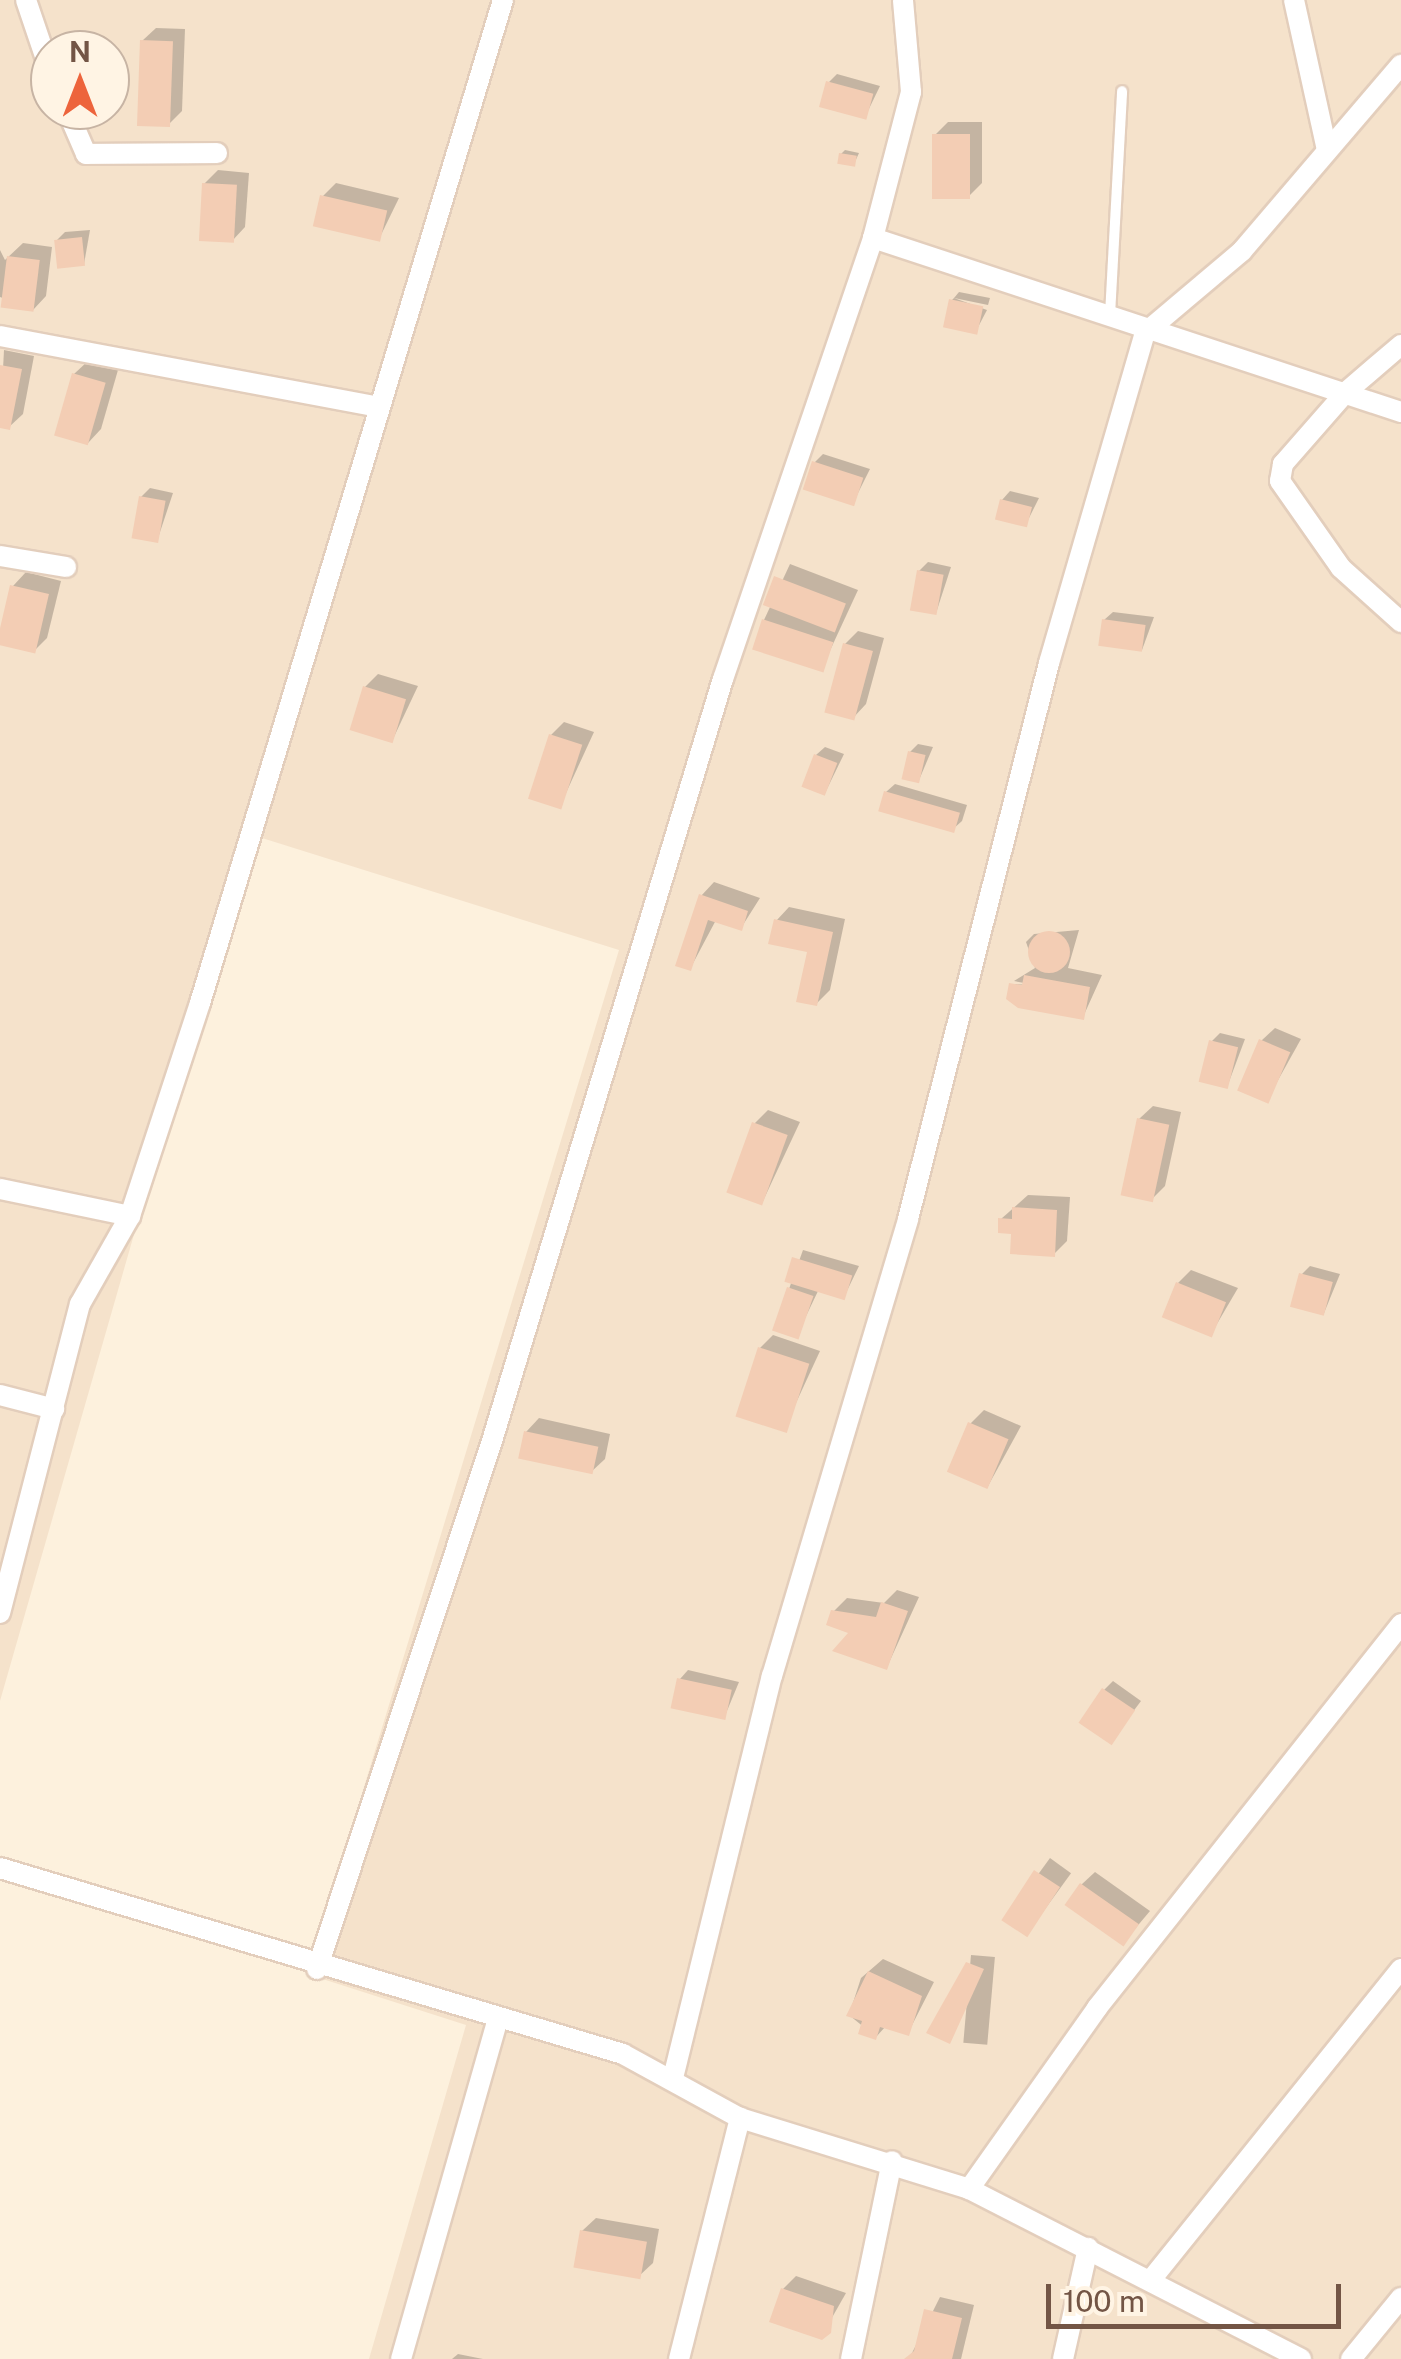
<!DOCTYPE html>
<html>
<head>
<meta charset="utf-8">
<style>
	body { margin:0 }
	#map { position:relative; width:1401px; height:2359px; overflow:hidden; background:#fdf1dd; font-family:"Public Sans",sans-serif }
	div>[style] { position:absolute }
	.residential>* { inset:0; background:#f5e2cb }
	.shadow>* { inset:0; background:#0003; transform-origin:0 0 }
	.building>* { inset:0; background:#f3cdb4; transform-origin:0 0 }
	.round { border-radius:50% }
	.roads { filter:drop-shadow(2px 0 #e3cebc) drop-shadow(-2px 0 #e3cebc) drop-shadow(0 2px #e3cebc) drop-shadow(0 -2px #e3cebc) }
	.lane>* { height:10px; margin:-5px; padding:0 5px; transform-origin:5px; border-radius:5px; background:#fff }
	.street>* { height:20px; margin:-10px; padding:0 10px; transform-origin:10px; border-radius:10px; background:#fff }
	span { translate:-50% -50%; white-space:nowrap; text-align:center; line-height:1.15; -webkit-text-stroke:9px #fff4e4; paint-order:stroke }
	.north { position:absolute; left:30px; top:30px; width:100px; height:100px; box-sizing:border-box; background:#fff4e4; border:2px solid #c7b4a4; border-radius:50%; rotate:0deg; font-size:28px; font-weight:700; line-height:40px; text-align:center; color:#735545 }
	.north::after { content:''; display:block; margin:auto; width:35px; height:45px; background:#ed643c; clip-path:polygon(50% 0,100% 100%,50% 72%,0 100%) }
	.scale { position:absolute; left:1046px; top:2284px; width:295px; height:45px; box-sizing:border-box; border:5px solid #735545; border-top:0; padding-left:12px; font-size:30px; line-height:35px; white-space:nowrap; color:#735545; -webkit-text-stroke:8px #fff4e4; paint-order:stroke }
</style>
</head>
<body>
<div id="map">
	<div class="residential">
		<div style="clip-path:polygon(evenodd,0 0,1401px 0,1401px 2359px,369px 2359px,466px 2025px,307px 1974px,619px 950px,249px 834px,0 1701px,0 0,50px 50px,110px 50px,110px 110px,50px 110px,50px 50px)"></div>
	</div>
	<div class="shadow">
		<div style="clip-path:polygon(156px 28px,185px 29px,182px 111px,169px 124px,142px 41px)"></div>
		<div style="clip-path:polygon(837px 74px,880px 86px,865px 117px,829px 82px)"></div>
		<div style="clip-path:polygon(948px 122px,982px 122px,982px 183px,969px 196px,935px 135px)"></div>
		<div style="clip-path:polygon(859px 153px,854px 164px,841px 154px,845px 150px)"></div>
		<div style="clip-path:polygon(218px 170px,249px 173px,245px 227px,232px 241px,204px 184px)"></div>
		<div style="clip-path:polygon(336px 183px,399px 198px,379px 239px,323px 196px)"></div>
		<div style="clip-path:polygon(90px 230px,84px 264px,57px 240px,65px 232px)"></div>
		<div style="clip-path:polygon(23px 243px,52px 247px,46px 296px,33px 310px,0 297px,0 250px,5px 260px)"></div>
		<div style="clip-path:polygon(959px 292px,990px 298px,988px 305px,954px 298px)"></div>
		<div style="clip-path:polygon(954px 298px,987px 310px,976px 331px,951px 301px)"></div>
		<div style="clip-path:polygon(4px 350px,34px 356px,23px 414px,9px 427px,0 426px)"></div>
		<div style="clip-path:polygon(88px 361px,118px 370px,101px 429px,88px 443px,74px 374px)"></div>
		<div style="clip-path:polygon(823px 454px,870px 469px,853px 503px,814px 463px)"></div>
		<div style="clip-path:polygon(150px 488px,173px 493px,157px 541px,141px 497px)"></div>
		<div style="clip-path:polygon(1010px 491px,1039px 498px,1026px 524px,1002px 500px)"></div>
		<div style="clip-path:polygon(928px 562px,951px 567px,936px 613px,919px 571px)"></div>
		<div style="clip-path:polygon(790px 564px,858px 590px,821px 670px,764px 620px)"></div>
		<div style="clip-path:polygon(26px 572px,61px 581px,47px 638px,34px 651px,0 643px,13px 586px)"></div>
		<div style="clip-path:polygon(1113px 612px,1154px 617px,1142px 650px,1104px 620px)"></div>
		<div style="clip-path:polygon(858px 631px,884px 638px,866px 704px,853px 718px,845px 644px)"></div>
		<div style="clip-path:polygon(378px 674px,418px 686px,392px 741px,365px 687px)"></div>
		<div style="clip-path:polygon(564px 722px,594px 732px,560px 806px,551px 735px)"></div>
		<div style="clip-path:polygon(918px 744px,933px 747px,919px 780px,910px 752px)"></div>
		<div style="clip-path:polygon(825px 747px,844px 754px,825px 793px,816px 755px)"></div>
		<div style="clip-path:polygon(895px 784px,967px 805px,962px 821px,953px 829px,886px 792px)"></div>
		<div style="clip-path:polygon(714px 882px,760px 898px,741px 928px,716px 920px,690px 969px,701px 896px)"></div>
		<div style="clip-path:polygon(789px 907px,845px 919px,830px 990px,816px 1004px,810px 950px,776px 921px)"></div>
		<div style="clip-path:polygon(1079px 930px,1068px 968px,1102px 975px,1083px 1017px,1011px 984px,1035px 985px,1014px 981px,1035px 968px,1026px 942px,1034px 934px)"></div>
		<div style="clip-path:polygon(1275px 1028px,1301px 1039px,1267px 1100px,1261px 1041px)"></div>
		<div style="clip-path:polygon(1220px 1033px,1245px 1039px,1227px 1087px,1212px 1041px)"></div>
		<div style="clip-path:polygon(1153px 1106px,1181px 1112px,1165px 1186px,1151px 1200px,1139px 1119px)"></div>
		<div style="clip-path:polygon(768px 1110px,800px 1122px,762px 1203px,754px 1124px)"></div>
		<div style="clip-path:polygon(1028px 1195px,1070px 1197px,1067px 1241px,1054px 1254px,1001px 1219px)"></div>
		<div style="clip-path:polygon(803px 1250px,859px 1266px,844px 1297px,819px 1289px,796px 1337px,789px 1289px)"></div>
		<div style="clip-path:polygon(1310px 1266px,1340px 1274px,1324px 1313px,1301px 1275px)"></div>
		<div style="clip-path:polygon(1191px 1270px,1238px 1288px,1211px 1334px,1178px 1283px)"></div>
		<div style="clip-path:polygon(773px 1335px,820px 1351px,783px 1431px,760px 1348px)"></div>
		<div style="clip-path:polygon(984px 1410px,1021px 1426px,988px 1486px,970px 1424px)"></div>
		<div style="clip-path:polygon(539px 1418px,610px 1434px,605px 1459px,591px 1472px,526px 1432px)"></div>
		<div style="clip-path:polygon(897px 1590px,919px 1597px,887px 1667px,833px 1612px,847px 1598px,884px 1603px)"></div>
		<div style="clip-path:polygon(688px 1670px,739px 1682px,724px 1718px,680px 1679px)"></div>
		<div style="clip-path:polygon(1113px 1681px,1141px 1701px,1111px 1741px,1104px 1690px)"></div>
		<div style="left:1050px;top:1858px;width:26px;height:77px;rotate:36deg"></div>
		<div style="clip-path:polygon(1095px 1872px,1150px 1911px,1123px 1943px,1081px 1885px)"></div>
		<div style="left:971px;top:1955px;width:24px;height:88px;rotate:5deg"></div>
		<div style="clip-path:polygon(883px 1959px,934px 1982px,908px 2033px,886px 2026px,876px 2037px,849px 2015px,861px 1978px)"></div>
		<div style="clip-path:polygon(596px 2218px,659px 2229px,653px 2263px,639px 2276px,582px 2231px)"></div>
		<div style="clip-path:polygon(796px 2276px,846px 2293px,821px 2337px,783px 2289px)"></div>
		<div style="clip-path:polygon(940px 2297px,974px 2305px,961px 2359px,909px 2359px)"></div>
		<div style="clip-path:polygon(458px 2354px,483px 2359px,452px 2359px)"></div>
	</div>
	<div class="building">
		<div style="left:140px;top:40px;width:33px;height:86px;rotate:2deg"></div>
		<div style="left:826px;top:81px;width:49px;height:27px;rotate:15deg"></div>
		<div style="left:932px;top:134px;width:38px;height:65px"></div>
		<div style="left:839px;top:153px;width:18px;height:11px;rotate:9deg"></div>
		<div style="left:202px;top:183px;width:35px;height:58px;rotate:3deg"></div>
		<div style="left:320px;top:195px;width:69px;height:32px;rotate:13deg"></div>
		<div style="left:82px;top:237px;width:29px;height:28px;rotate:84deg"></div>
		<div style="left:7px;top:256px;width:33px;height:52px;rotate:7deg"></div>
		<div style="left:949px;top:299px;width:35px;height:29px;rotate:12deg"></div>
		<div style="clip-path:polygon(0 365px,22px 369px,10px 430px,0 428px)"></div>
		<div style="left:72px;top:373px;width:35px;height:65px;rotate:16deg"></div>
		<div style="left:812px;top:461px;width:54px;height:30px;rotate:18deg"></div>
		<div style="left:139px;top:496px;width:27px;height:43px;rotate:10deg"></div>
		<div style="left:1000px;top:499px;width:33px;height:21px;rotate:14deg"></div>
		<div style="left:917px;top:570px;width:27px;height:41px;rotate:10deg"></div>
		<div style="left:774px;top:576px;width:77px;height:31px;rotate:21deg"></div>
		<div style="left:10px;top:585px;width:40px;height:61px;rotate:13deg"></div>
		<div style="left:762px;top:619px;width:75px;height:32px;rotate:18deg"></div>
		<div style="left:1102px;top:619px;width:44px;height:27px;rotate:8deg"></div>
		<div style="left:843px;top:643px;width:31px;height:72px;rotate:15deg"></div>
		<div style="left:363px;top:686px;width:45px;height:46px;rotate:17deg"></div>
		<div style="left:549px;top:734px;width:35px;height:68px;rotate:18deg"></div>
		<div style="left:908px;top:751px;width:18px;height:29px;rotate:13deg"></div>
		<div style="left:814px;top:754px;width:25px;height:35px;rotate:21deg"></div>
		<div style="left:884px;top:791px;width:79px;height:21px;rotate:16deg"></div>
		<div style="clip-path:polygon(699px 894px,748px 911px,742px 931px,708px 920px,691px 971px,675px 966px)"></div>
		<div style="clip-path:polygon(774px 919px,833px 932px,817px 1006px,796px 1002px,807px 952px,768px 944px)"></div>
		<div class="round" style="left:1028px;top:931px;width:42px;height:42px"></div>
		<div style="clip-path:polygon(1024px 975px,1090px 987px,1084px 1020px,1018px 1008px,1006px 999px,1009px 983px,1022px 985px)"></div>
		<div style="left:1259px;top:1039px;width:34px;height:56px;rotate:23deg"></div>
		<div style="left:1209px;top:1040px;width:30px;height:43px;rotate:14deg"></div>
		<div style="left:1137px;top:1118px;width:33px;height:79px;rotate:12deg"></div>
		<div style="left:752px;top:1122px;width:38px;height:75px;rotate:20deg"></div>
		<div style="clip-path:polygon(1012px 1207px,1057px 1210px,1055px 1257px,1010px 1254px,1011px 1234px,998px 1233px,998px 1218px,1012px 1219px)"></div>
		<div style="left:792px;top:1257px;width:63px;height:26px;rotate:17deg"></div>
		<div style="left:1299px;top:1273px;width:35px;height:35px;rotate:15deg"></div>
		<div style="left:1176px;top:1282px;width:54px;height:38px;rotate:22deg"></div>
		<div style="left:787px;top:1287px;width:28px;height:46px;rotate:19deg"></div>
		<div style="left:758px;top:1347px;width:54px;height:73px;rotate:18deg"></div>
		<div style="left:968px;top:1422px;width:44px;height:54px;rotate:23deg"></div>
		<div style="left:524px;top:1431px;width:76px;height:28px;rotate:12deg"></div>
		<div style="clip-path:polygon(881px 1602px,908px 1611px,887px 1670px,832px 1651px,848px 1633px,826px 1625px,831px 1610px,876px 1617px)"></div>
		<div style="left:677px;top:1678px;width:56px;height:31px;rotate:12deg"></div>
		<div style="left:1102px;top:1688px;width:40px;height:42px;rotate:34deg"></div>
		<div style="left:1034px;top:1870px;width:31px;height:60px;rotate:33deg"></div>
		<div style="left:1080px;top:1883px;width:72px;height:27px;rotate:35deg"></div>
		<div style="clip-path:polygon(966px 1962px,984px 1969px,950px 2044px,926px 2033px)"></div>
		<div style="clip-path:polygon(868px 1971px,922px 1996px,909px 2036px,880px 2027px,876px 2040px,858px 2034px,862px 2021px,846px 2016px)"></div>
		<div style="left:580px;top:2230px;width:68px;height:38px;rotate:10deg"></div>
		<div style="clip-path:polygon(781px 2288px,834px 2306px,831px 2333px,822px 2340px,769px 2322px)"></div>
		<div style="clip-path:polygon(924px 2309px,962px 2318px,952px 2359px,904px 2359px,914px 2351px)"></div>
	</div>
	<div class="roads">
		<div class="lane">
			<div style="left:1110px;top:315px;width:224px;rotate:-86.9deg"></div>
		</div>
		<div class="street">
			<div style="left:26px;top:0;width:75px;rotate:71.3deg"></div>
			<div style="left:1294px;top:0;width:154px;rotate:77.6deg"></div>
			<div style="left:67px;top:110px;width:48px;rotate:66.6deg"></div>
			<div style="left:86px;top:154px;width:131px;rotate:-0.4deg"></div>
			<div style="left:873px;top:238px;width:556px;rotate:18.24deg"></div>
			<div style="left:0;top:336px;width:386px;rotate:10.6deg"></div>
			<div style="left:1401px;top:345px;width:72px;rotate:139.5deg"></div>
			<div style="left:1346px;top:392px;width:96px;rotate:131.2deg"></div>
			<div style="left:1283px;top:464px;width:17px;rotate:100deg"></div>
			<div style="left:1280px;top:481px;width:106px;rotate:55deg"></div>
			<div style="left:1341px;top:568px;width:81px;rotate:42deg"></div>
			<div style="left:0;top:556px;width:67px;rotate:9.5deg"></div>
			<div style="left:0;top:1189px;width:133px;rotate:11.7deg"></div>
			<div style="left:0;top:1395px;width:56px;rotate:14.5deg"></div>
			<div style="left:0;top:1613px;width:319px;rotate:-75.5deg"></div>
			<div style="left:80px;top:1304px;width:101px;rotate:-60.4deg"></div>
			<div style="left:130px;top:1216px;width:224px;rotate:-71.8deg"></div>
			<div style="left:200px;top:1003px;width:1048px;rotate:-73.19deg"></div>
			<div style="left:0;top:1868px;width:650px;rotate:16.62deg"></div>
			<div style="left:623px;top:2054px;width:133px;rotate:28.7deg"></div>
			<div style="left:740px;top:2118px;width:240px;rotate:17.2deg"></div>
			<div style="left:969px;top:2189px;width:373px;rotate:27.1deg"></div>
			<div style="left:317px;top:1969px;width:556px;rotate:-71.66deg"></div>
			<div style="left:492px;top:1441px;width:796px;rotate:-73.14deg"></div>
			<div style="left:723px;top:679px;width:466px;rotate:-71.2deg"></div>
			<div style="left:873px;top:238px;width:151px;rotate:-75.4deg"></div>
			<div style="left:911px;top:92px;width:92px;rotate:-95deg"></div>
			<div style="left:674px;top:2074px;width:410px;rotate:-76.2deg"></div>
			<div style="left:772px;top:1676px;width:477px;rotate:-73.4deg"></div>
			<div style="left:908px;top:1219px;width:574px;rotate:-75.77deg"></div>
			<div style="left:1049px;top:663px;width:344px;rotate:-73.8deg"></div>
			<div style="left:1145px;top:333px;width:127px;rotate:-40.2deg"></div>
			<div style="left:1242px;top:251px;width:245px;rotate:-49.5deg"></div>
			<div style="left:969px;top:2189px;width:222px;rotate:-54.7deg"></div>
			<div style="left:1097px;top:2008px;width:490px;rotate:-51.6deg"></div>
			<div style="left:1154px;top:2276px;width:394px;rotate:-51.2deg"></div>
			<div style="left:401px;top:2359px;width:351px;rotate:-74.1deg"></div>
			<div style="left:679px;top:2359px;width:249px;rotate:-75.8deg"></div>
			<div style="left:851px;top:2359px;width:202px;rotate:-78.3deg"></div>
			<div style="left:1063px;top:2359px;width:114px;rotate:-77.3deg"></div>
			<div style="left:1351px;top:2359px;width:79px;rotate:-50.7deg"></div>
		</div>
	</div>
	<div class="north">N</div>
	<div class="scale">100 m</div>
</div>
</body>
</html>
